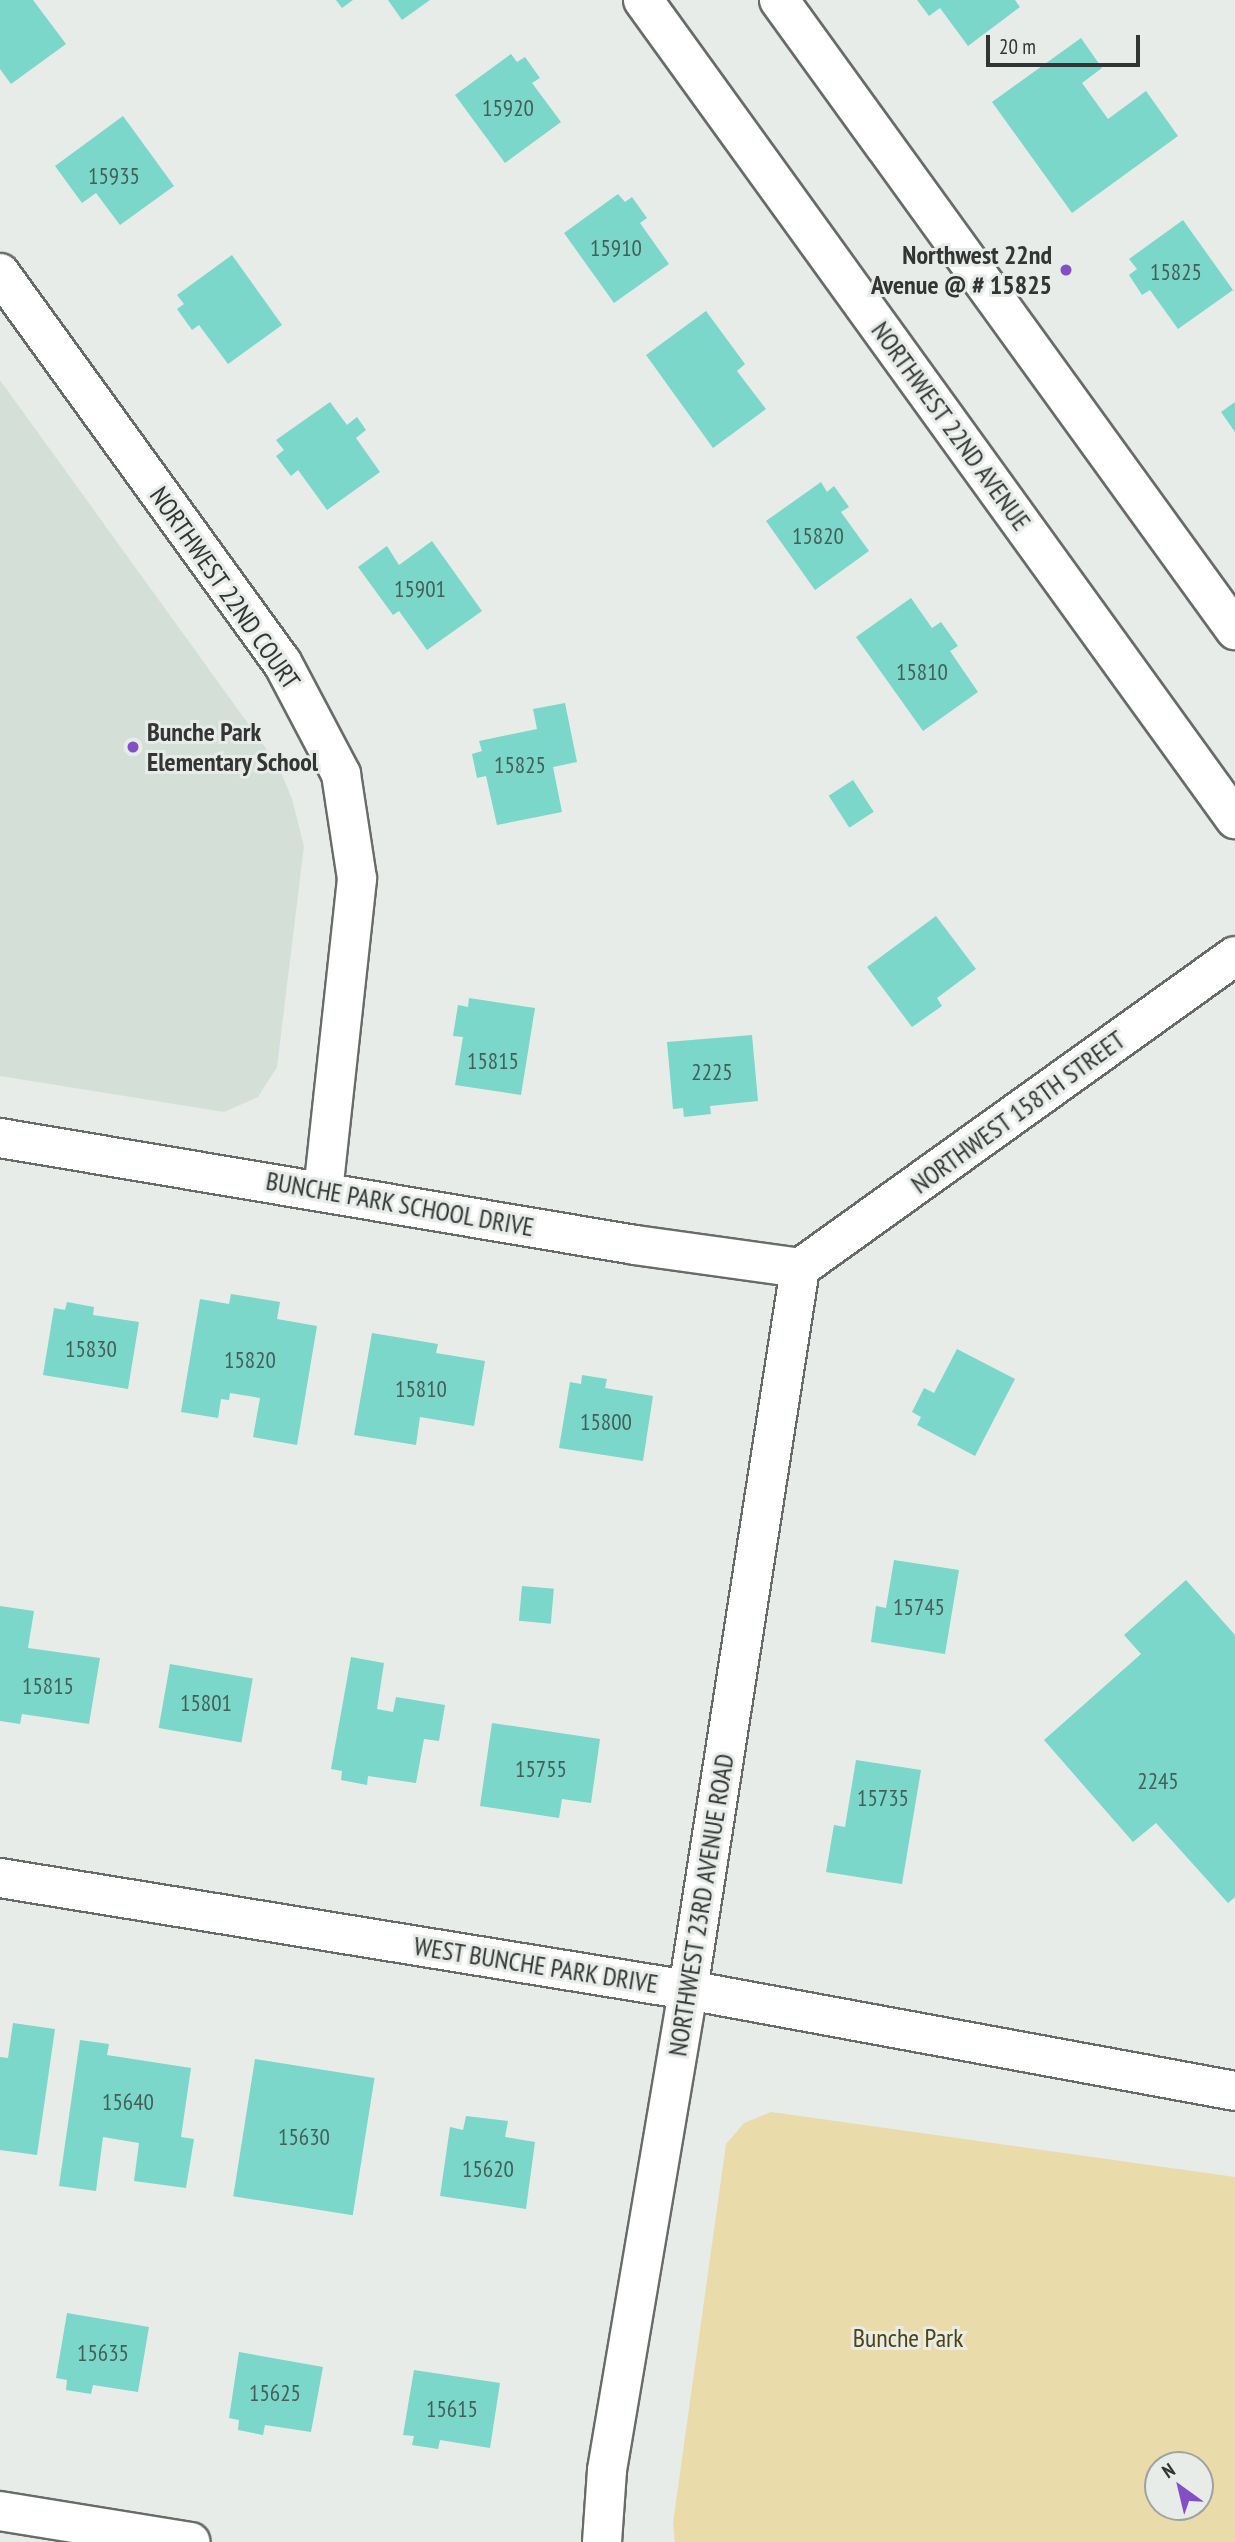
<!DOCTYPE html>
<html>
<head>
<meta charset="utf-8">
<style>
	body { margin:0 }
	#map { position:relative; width:1235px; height:2542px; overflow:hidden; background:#e7ece8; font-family:"PT Sans Narrow",sans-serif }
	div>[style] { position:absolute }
	.built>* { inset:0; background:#d4e0d7 }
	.green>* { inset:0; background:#e9dcaa }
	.building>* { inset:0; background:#7ad7c9; transform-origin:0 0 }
	.roads { filter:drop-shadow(2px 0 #686c69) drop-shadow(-2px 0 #686c69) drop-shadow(0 2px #686c69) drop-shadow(0 -2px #686c69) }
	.minor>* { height:38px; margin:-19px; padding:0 19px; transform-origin:19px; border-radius:19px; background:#fff }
	.secondary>* { height:38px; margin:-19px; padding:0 19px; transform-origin:19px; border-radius:19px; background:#fff }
	.dots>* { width:19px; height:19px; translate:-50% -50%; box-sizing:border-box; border:4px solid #e7ece8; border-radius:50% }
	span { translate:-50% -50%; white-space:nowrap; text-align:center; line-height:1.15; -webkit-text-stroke:6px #e7ece8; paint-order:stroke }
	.number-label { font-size:23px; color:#455e59 }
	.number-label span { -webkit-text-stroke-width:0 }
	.poi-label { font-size:26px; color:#333534; font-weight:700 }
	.right { translate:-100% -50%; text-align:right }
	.left { translate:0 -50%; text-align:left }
	.street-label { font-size:26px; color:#333534 }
	.park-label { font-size:26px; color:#50430b }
	.north { position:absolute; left:1144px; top:2451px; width:70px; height:70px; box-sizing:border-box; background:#e7ece8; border:2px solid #9fa3a0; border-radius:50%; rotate:326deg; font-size:19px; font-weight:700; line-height:28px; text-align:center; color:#333534 }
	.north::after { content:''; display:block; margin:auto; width:24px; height:32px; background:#824fc7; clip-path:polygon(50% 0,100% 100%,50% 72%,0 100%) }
	.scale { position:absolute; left:986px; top:35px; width:154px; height:32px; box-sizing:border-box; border:4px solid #333534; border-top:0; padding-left:9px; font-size:21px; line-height:24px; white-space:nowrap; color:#333534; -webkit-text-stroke:5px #e7ece8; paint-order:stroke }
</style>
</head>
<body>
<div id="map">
	<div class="built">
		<div style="clip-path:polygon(0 380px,278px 765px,292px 799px,304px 846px,277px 1067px,258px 1097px,224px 1112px,0 1076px)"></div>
	</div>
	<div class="green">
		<div style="clip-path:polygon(evenodd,771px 2112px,1235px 2177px,1235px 2542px,675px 2542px,673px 2523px,726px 2144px,744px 2123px,771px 2112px,1158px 2465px,1200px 2465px,1200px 2507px,1158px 2507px,1158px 2465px)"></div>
	</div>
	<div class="building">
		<div style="clip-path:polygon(0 0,33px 0,66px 44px,11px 84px,0 69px)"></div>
		<div style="clip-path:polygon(336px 0,353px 0,342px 8px)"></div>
		<div style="clip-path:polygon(388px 0,430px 0,402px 20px)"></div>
		<div style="clip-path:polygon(917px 0,1015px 0,1020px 7px,968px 46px,940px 8px,929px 16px)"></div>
		<div style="clip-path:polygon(1081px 38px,1102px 68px,1082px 83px,1108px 119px,1146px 91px,1178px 136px,1072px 213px,992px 102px)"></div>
		<div style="clip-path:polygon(511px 54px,517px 62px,525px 57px,540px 78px,532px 83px,561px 122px,505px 163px,455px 95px)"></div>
		<div style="clip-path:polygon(123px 116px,174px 186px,120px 225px,96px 193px,82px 203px,55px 166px)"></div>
		<div style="clip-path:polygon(618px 194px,625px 202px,632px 197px,647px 218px,640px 223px,669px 264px,614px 303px,564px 233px)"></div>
		<div style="clip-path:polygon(1183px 220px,1233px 290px,1178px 329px,1150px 290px,1142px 295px,1129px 275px,1137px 269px,1129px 259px)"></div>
		<div style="clip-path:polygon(232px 255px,282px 325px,228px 364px,199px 325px,192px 330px,177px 309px,184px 304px,177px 295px)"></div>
		<div style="clip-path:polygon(706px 311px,745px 364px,737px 371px,766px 409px,713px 448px,646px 355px)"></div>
		<div style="clip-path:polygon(330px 402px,347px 425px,357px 417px,366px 430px,356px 438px,380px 472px,327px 510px,298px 470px,291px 476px,276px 456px,284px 450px,276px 440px)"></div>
		<div style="clip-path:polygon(1235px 402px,1235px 432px,1221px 412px)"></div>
		<div style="clip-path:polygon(821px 482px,827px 492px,834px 486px,849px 507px,841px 512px,869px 551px,815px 590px,766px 521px)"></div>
		<div style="clip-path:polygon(432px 541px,482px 611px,427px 650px,399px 611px,393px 615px,358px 567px,387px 546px,399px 565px)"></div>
		<div style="clip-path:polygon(911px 598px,932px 628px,941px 622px,958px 646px,950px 651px,978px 692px,923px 731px,856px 637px)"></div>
		<div style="clip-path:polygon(565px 703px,577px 762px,553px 767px,562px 812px,497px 825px,486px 776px,477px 778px,472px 754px,482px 751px,479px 741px,537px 729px,533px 709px)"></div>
		<div style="left:853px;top:780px;width:38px;height:29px;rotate:57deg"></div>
		<div style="clip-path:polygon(936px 916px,976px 969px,937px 998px,942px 1006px,912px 1027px,867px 967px)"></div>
		<div style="clip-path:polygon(469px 998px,535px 1008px,521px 1095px,455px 1085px,463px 1037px,453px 1036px,458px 1005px,468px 1007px)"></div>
		<div style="clip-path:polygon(752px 1035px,758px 1101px,710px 1106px,711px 1114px,684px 1117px,683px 1108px,673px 1109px,667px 1042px)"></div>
		<div style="clip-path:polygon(231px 1294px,280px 1302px,277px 1319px,317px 1326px,297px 1445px,253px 1437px,260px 1398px,230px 1393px,229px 1400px,221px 1399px,218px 1418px,181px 1412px,200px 1299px,229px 1304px)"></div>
		<div style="clip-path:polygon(67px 1302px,94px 1307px,93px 1315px,139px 1322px,128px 1389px,43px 1375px,54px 1308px,65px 1310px)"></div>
		<div style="clip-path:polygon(372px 1333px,438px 1344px,436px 1353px,485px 1361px,474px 1426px,420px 1417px,416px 1445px,354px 1435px)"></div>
		<div style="clip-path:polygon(957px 1349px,1015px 1379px,975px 1456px,917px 1425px,921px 1417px,912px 1412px,924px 1388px,934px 1393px)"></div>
		<div style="clip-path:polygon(582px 1375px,607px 1379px,605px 1388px,653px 1396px,643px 1461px,559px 1448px,570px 1382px,581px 1384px)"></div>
		<div style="clip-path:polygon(894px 1560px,959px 1570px,945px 1654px,871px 1642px,876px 1606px,886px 1608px)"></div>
		<div style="clip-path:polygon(1186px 1580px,1235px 1635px,1235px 1897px,1228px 1903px,1156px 1823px,1133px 1842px,1044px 1740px,1141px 1654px,1124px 1635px)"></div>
		<div style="left:522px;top:1586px;width:32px;height:35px;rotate:5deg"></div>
		<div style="clip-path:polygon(0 1606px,34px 1611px,28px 1648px,100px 1658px,89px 1724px,22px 1714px,20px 1724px,0 1721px)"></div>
		<div style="clip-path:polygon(351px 1657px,384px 1663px,377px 1709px,393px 1712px,396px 1697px,445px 1705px,439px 1741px,424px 1739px,416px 1783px,368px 1776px,367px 1785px,341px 1780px,342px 1771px,331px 1769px)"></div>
		<div style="left:170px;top:1664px;width:84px;height:65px;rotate:10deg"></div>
		<div style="clip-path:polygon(492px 1723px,600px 1739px,591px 1803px,562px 1799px,559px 1818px,480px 1806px)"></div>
		<div style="clip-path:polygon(856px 1760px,921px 1770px,902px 1884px,826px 1872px,834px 1825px,845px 1827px)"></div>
		<div style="clip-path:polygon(13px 2023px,55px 2029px,37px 2155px,0 2150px,0 2057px,8px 2058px)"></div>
		<div style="clip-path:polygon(80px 2040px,109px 2044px,107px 2055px,191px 2068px,181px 2137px,194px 2139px,186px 2188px,134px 2181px,139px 2143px,103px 2137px,96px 2191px,59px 2186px)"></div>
		<div style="left:255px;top:2059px;width:121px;height:139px;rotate:9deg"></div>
		<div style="clip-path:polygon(466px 2116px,508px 2121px,505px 2137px,535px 2142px,526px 2209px,440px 2196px,450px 2127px,463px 2130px)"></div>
		<div style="clip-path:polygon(67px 2313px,149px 2327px,138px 2392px,93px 2385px,91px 2394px,66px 2390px,67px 2380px,56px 2378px)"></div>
		<div style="clip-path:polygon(239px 2352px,323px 2367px,311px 2432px,265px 2425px,263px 2435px,238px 2430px,239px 2420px,229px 2418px)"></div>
		<div style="clip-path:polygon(414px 2370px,500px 2383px,490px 2448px,440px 2440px,438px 2449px,412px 2445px,414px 2436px,403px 2435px)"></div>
	</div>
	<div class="roads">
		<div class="minor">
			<div style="left:0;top:273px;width:480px;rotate:54.1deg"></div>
			<div style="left:282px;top:662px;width:127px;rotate:62.2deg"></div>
			<div style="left:341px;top:774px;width:106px;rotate:81.3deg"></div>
			<div style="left:357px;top:879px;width:313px;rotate:96.2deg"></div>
			<div style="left:0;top:1138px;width:644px;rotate:9.56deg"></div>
			<div style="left:635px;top:1245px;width:167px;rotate:7.9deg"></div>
			<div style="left:800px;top:1268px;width:535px;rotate:-35.65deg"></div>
			<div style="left:0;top:1878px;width:697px;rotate:9.25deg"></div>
			<div style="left:688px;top:1990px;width:556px;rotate:10.46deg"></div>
			<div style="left:0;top:2511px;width:193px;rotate:9.2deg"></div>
			<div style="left:602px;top:2542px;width:72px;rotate:-86deg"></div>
			<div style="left:607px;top:2470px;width:487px;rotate:-80.4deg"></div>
			<div style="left:688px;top:1990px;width:731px;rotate:-81.18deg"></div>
		</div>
		<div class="secondary">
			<div style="left:643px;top:0;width:1011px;rotate:54.14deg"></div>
			<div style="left:779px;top:0;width:778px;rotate:54.1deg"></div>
		</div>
	</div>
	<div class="dots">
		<div style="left:1066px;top:270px;background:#824fc7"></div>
		<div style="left:133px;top:747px;background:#824fc7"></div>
	</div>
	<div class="number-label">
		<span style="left:508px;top:108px">15920</span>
		<span style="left:114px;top:176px">15935</span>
		<span style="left:616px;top:248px">15910</span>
		<span style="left:1176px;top:272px">15825</span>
		<span style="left:818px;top:536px">15820</span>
		<span style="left:420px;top:589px">15901</span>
		<span style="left:922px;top:672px">15810</span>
		<span style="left:520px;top:765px">15825</span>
		<span style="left:493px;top:1061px">15815</span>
		<span style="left:712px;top:1072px">2225</span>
		<span style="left:91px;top:1349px">15830</span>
		<span style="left:250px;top:1360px">15820</span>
		<span style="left:421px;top:1389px">15810</span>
		<span style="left:606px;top:1422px">15800</span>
		<span style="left:919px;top:1607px">15745</span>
		<span style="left:48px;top:1686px">15815</span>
		<span style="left:206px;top:1703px">15801</span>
		<span style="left:541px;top:1769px">15755</span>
		<span style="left:1158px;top:1781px">2245</span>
		<span style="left:883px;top:1798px">15735</span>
		<span style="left:128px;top:2102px">15640</span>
		<span style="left:304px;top:2137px">15630</span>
		<span style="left:488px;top:2169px">15620</span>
		<span style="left:103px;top:2353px">15635</span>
		<span style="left:275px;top:2393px">15625</span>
		<span style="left:452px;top:2409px">15615</span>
	</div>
	<div class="poi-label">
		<span class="right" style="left:1052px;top:270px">Northwest 22nd<br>Avenue @ # 15825</span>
		<span class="left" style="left:147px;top:747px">Bunche Park<br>Elementary School</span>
	</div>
	<div class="street-label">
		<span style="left:951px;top:426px;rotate:54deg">NORTHWEST 22ND AVENUE</span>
		<span style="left:225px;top:588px;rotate:55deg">NORTHWEST 22ND COURT</span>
		<span style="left:1018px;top:1112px;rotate:-36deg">NORTHWEST 158TH STREET</span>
		<span style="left:400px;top:1204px;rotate:10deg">BUNCHE PARK SCHOOL DRIVE</span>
		<span style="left:701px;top:1905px;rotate:-81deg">NORTHWEST 23RD AVENUE ROAD</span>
		<span style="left:536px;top:1965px;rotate:9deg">WEST BUNCHE PARK DRIVE</span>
	</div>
	<div class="park-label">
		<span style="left:908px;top:2338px">Bunche Park</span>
	</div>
	<div class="north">N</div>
	<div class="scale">20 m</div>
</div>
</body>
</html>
